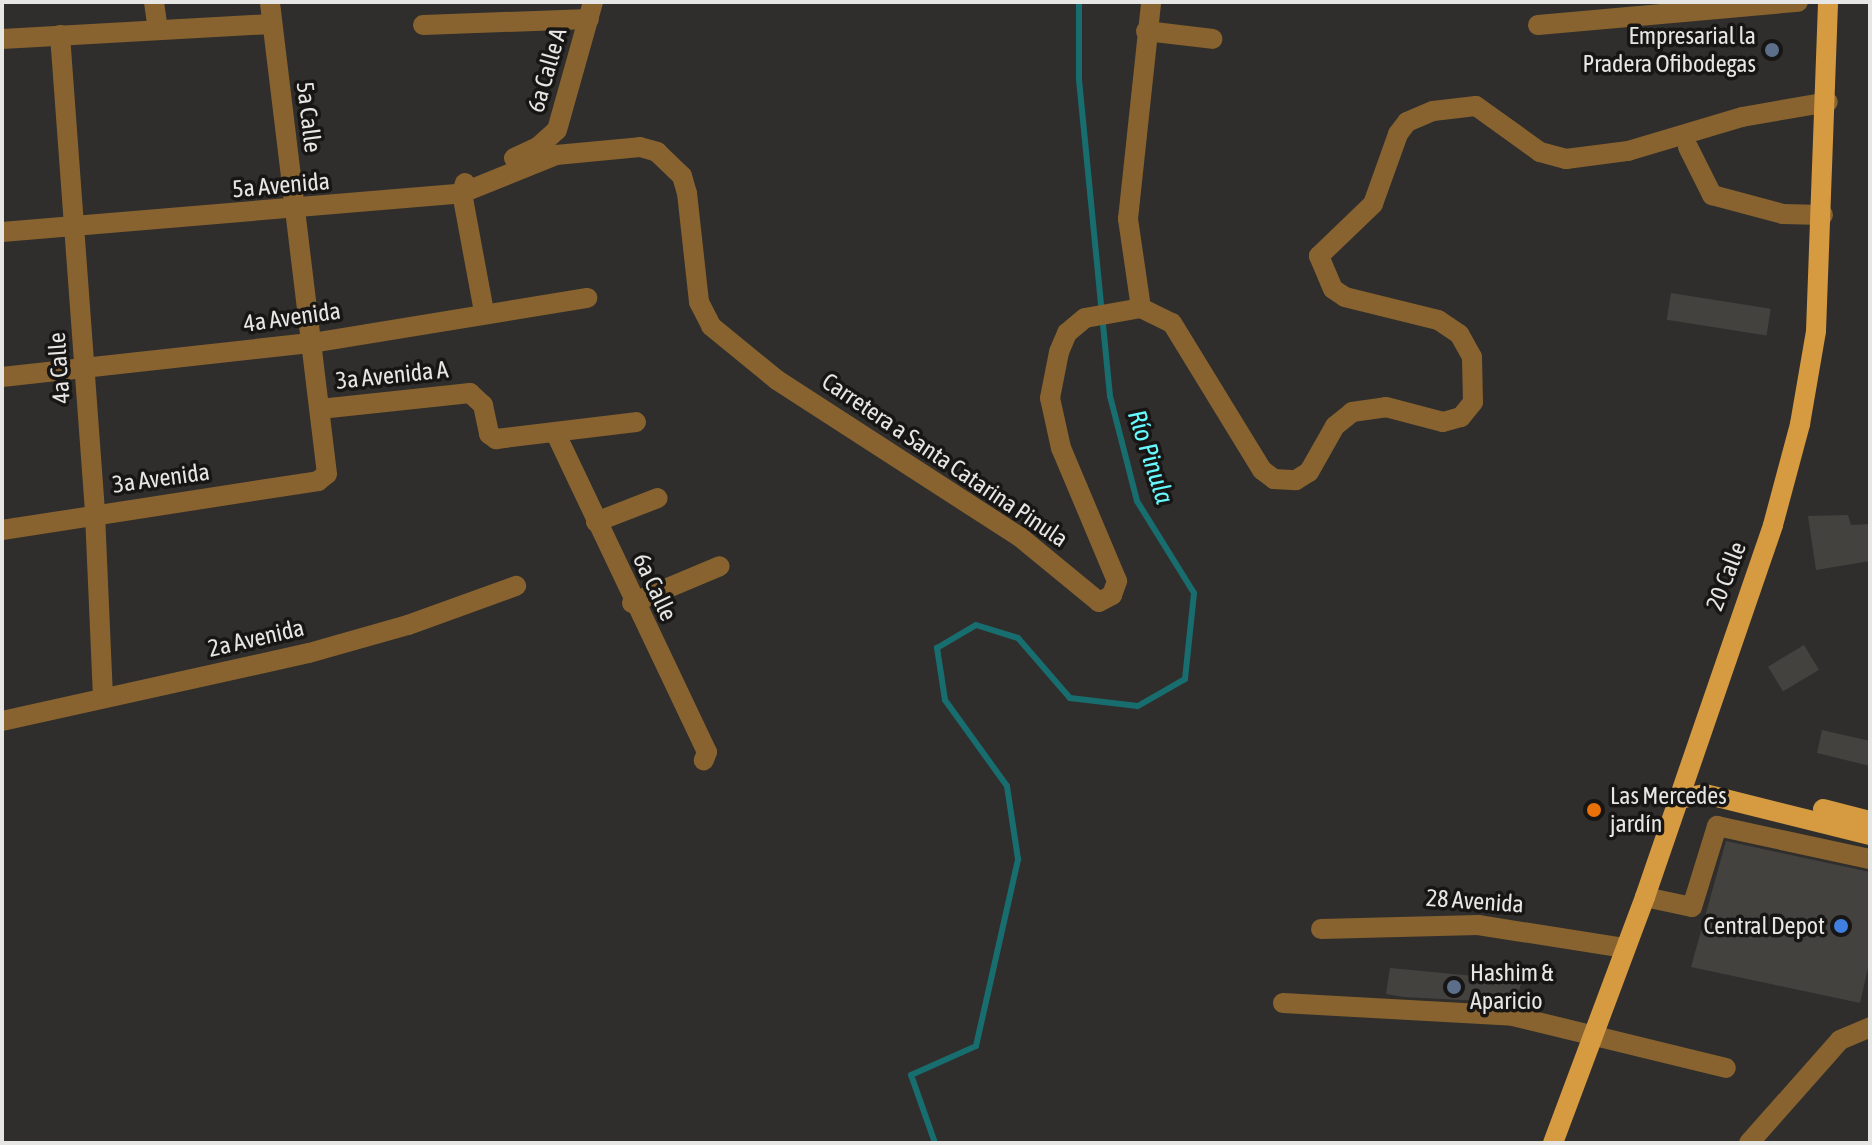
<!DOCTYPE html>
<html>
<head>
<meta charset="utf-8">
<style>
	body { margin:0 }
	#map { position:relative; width:1872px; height:1145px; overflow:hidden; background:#2f2e2c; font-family:"Asap Condensed",sans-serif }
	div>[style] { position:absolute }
	.stream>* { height:6px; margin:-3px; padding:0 3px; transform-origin:3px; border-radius:3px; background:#186d6f }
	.building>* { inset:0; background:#43423f; transform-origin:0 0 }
	.minor>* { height:20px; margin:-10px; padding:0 10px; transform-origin:10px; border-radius:10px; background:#88632f }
	.major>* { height:20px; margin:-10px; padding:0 10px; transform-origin:10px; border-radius:10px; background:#d69a40 }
	.dots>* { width:22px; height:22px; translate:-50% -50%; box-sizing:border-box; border:4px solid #171615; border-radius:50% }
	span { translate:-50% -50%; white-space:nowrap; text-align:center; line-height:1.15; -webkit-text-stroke:7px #171615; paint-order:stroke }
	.poi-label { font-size:24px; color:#e6e6e4 }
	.right { translate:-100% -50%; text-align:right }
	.left { translate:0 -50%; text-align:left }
	.street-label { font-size:24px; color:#e6e6e4 }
	.water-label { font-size:26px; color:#66faff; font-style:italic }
	.frame { position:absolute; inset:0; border:4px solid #e6e6e4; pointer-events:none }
</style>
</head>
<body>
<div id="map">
	<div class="stream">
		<div style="left:935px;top:1143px;width:72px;rotate:-109.4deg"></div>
		<div style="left:911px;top:1075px;width:71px;rotate:-24deg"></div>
		<div style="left:976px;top:1046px;width:192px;rotate:-77.3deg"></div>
		<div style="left:1018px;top:859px;width:74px;rotate:-98.6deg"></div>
		<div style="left:1007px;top:786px;width:106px;rotate:-125.8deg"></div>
		<div style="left:945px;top:700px;width:53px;rotate:-98.7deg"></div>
		<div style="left:937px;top:648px;width:45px;rotate:-30.5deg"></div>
		<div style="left:976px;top:625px;width:44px;rotate:17.2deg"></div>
		<div style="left:1018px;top:638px;width:79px;rotate:49.1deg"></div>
		<div style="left:1070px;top:698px;width:68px;rotate:6.7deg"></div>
		<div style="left:1138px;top:706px;width:54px;rotate:-29.9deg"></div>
		<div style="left:1185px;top:679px;width:86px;rotate:-84deg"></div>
		<div style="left:1194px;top:593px;width:108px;rotate:-121.8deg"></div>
		<div style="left:1137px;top:501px;width:108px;rotate:-104.4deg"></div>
		<div style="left:1110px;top:396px;width:319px;rotate:-95.6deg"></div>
		<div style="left:1079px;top:79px;width:77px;rotate:-90deg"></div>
	</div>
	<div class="building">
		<div style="left:1671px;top:293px;width:101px;height:27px;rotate:9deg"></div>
		<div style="clip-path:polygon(1848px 515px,1851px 525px,1870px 524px,1870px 561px,1816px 570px,1808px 516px)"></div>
		<div style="left:1804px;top:645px;width:29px;height:42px;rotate:59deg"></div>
		<div style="clip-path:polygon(1822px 730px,1870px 741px,1870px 766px,1817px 753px)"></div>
		<div style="clip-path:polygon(1726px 841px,1870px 872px,1870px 959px,1860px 1003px,1691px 967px)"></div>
		<div style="clip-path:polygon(1390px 968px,1474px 976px,1522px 980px,1518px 995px,1501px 1002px,1404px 997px,1386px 994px)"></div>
	</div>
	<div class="minor">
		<div style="left:154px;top:2px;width:28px;rotate:82deg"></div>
		<div style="left:423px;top:25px;width:166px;rotate:-2.1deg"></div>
		<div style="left:1538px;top:25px;width:261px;rotate:-5.1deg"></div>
		<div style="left:1146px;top:31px;width:67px;rotate:6.8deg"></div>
		<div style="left:60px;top:35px;width:480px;rotate:85.8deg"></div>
		<div style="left:95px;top:514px;width:184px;rotate:87.5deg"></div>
		<div style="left:2px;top:39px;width:269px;rotate:-3.2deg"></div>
		<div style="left:1688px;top:147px;width:54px;rotate:63.4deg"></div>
		<div style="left:1712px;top:195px;width:73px;rotate:15deg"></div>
		<div style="left:1783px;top:214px;width:40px;rotate:1.4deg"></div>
		<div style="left:514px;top:158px;width:26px;rotate:-25deg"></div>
		<div style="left:538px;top:147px;width:25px;rotate:-42deg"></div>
		<div style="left:557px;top:130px;width:133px;rotate:-74.3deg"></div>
		<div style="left:465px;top:183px;width:10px;rotate:107deg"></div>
		<div style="left:462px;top:193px;width:121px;rotate:79.5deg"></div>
		<div style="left:2px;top:232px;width:462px;rotate:-4.8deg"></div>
		<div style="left:462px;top:193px;width:101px;rotate:-22deg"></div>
		<div style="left:556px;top:155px;width:84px;rotate:-5.4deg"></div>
		<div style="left:640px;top:147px;width:18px;rotate:16deg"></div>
		<div style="left:657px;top:152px;width:35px;rotate:44deg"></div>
		<div style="left:682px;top:176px;width:18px;rotate:74deg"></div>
		<div style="left:687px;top:193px;width:110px;rotate:83.7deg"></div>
		<div style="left:699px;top:302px;width:27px;rotate:63deg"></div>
		<div style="left:711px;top:326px;width:85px;rotate:39.3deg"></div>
		<div style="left:777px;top:380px;width:289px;rotate:32.9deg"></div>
		<div style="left:1020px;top:537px;width:102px;rotate:39.4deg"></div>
		<div style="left:1099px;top:602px;width:15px;rotate:-28deg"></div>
		<div style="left:1112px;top:595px;width:15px;rotate:-70deg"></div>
		<div style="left:1117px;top:581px;width:144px;rotate:-112.8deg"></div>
		<div style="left:1061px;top:448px;width:51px;rotate:-102.4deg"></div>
		<div style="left:1050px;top:398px;width:47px;rotate:-78.9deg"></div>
		<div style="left:1059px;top:352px;width:21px;rotate:-67deg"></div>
		<div style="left:1067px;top:333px;width:23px;rotate:-40deg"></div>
		<div style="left:1085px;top:318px;width:57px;rotate:-10.1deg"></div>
		<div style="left:1141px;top:308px;width:34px;rotate:26deg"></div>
		<div style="left:1172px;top:323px;width:172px;rotate:58.5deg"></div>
		<div style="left:1262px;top:470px;width:15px;rotate:37deg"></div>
		<div style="left:1274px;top:479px;width:22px;rotate:3deg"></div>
		<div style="left:1296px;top:480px;width:15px;rotate:-32deg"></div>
		<div style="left:1309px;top:472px;width:53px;rotate:-60.5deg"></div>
		<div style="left:1335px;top:426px;width:22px;rotate:-39deg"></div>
		<div style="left:1352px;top:412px;width:34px;rotate:-8deg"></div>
		<div style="left:1386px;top:407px;width:59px;rotate:14.7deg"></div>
		<div style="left:1443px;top:422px;width:19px;rotate:-16deg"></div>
		<div style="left:1461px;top:417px;width:19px;rotate:-51deg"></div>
		<div style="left:1473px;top:402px;width:45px;rotate:-91.3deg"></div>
		<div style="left:1472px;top:357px;width:26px;rotate:-119deg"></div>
		<div style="left:1459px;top:334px;width:25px;rotate:-146deg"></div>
		<div style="left:1438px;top:320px;width:96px;rotate:-166.1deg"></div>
		<div style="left:1345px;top:297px;width:14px;rotate:-146deg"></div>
		<div style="left:1333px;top:289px;width:36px;rotate:-113deg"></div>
		<div style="left:1319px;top:256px;width:75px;rotate:-43.9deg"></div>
		<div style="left:1373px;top:204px;width:74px;rotate:-70.3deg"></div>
		<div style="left:1398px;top:134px;width:15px;rotate:-53deg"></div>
		<div style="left:1407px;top:122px;width:28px;rotate:-23deg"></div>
		<div style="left:1433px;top:111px;width:43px;rotate:-6.6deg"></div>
		<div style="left:1476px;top:106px;width:79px;rotate:35.7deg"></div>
		<div style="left:1540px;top:152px;width:27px;rotate:15deg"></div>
		<div style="left:1566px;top:159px;width:63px;rotate:-7.4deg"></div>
		<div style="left:1628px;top:151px;width:119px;rotate:-16.6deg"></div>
		<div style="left:1742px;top:117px;width:87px;rotate:-9.9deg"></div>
		<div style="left:1141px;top:308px;width:90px;rotate:-98.3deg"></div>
		<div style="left:1128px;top:219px;width:218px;rotate:-83.9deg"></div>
		<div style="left:2px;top:377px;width:312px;rotate:-6.3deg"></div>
		<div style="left:312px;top:343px;width:279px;rotate:-9.3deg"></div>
		<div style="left:320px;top:409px;width:151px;rotate:-6.1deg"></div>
		<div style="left:470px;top:393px;width:18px;rotate:43deg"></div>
		<div style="left:483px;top:405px;width:30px;rotate:78deg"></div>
		<div style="left:489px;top:434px;width:9px;rotate:36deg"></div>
		<div style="left:496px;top:439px;width:141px;rotate:-6.9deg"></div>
		<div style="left:556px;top:434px;width:352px;rotate:64.6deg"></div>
		<div style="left:707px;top:752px;width:9px;rotate:111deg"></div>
		<div style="left:596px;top:522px;width:66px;rotate:-21.2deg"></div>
		<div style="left:2px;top:530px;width:320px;rotate:-8.8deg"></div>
		<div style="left:318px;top:481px;width:11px;rotate:-38deg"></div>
		<div style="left:327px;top:474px;width:475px;rotate:-96.9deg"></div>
		<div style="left:632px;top:603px;width:95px;rotate:-22.8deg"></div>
		<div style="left:2px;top:721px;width:314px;rotate:-12.5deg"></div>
		<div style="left:309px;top:653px;width:103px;rotate:-15.8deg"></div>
		<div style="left:408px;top:625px;width:115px;rotate:-19.9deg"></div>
		<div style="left:1645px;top:897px;width:48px;rotate:12deg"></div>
		<div style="left:1692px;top:907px;width:85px;rotate:-72.8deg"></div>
		<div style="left:1717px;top:826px;width:157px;rotate:12.2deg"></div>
		<div style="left:1321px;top:929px;width:157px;rotate:-1.5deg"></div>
		<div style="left:1478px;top:925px;width:149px;rotate:8.9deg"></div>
		<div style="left:1283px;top:1003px;width:230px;rotate:3.2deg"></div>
		<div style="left:1513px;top:1016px;width:219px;rotate:13.7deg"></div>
		<div style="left:1749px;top:1143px;width:137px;rotate:-48.5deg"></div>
		<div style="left:1840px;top:1040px;width:33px;rotate:-23deg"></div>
	</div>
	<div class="major">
		<div style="left:1679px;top:799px;width:26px;rotate:-11deg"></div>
		<div style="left:1705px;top:794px;width:170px;rotate:14deg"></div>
		<div style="left:1823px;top:809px;width:49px;rotate:14.3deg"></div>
		<div style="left:1553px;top:1143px;width:263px;rotate:-69.5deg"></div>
		<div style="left:1645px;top:897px;width:393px;rotate:-71deg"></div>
		<div style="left:1773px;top:525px;width:105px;rotate:-75deg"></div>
		<div style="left:1800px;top:424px;width:94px;rotate:-80.2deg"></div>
		<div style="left:1816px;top:331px;width:329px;rotate:-87.9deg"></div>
	</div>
	<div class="dots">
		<div style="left:1772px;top:50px;background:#5c6f8a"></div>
		<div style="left:1594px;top:810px;background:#e8710a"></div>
		<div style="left:1841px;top:926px;background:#3f7fe0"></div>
		<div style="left:1454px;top:987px;background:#5c6f8a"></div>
	</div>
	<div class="poi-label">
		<span class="right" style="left:1756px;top:50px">Empresarial la<br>Pradera Ofibodegas</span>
		<span class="left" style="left:1610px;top:810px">Las Mercedes<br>jardín</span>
		<span class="right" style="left:1825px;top:926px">Central Depot</span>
		<span class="left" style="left:1470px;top:987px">Hashim &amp;<br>Aparicio</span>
	</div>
	<div class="street-label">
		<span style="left:547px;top:70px;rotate:-74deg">6a Calle A</span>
		<span style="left:309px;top:117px;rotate:83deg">5a Calle</span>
		<span style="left:281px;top:185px;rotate:-5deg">5a Avenida</span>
		<span style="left:292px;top:317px;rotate:-8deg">4a Avenida</span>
		<span style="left:59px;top:368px;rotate:-94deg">4a Calle</span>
		<span style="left:392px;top:375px;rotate:-6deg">3a Avenida A</span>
		<span style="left:945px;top:460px;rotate:34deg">Carretera a Santa Catarina Pinula</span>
		<span style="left:161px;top:478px;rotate:-8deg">3a Avenida</span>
		<span style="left:1726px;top:576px;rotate:-69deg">20 Calle</span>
		<span style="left:655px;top:587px;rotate:65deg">6a Calle</span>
		<span style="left:256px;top:638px;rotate:-13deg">2a Avenida</span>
		<span style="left:1475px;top:901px;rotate:4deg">28 Avenida</span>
	</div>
	<div class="water-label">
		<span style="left:1150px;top:457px;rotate:72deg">Río Pinula</span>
	</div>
	<div class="frame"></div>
</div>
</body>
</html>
